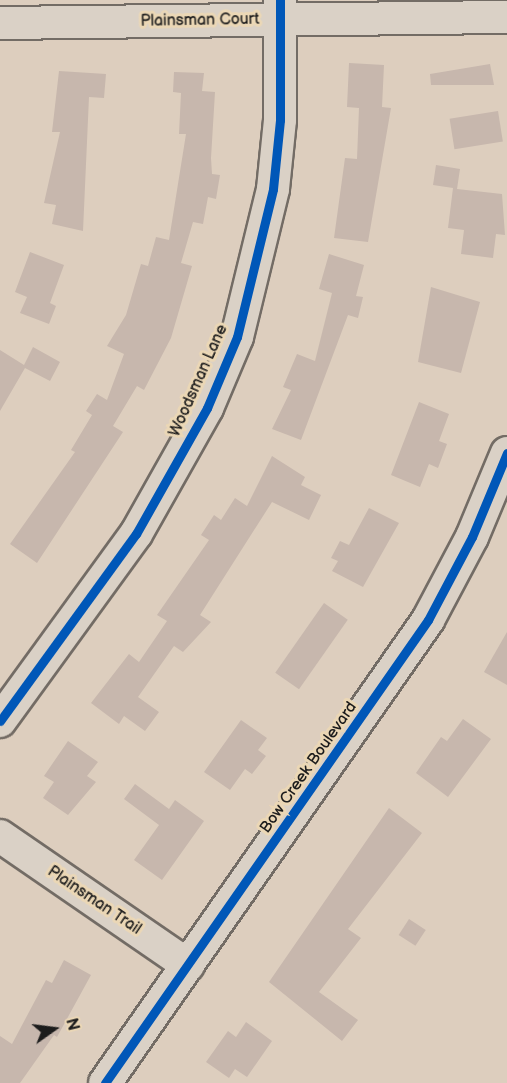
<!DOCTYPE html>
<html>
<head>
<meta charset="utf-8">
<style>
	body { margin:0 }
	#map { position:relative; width:507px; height:1083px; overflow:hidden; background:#ddcebe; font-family:"Balsamiq Sans",sans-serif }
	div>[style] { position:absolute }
	.building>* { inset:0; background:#c7b7ad; transform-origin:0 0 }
	.roads { filter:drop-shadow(2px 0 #736c65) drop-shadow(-2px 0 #736c65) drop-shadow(0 2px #736c65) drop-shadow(0 -2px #736c65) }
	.minor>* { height:32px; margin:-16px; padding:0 16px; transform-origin:16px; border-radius:16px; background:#dad1c6 }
	.cycleway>* { height:9px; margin:-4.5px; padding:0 4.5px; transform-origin:4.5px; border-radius:4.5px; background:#0057b8 }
	span { translate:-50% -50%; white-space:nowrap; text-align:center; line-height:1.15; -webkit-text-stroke:6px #ebd7b5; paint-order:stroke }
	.street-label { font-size:16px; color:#1c1c1c }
	.north { position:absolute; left:24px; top:999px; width:60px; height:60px; -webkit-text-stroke:4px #ebd7b5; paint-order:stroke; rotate:76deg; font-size:16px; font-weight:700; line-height:24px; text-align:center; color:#1c1c1c }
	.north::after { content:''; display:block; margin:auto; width:21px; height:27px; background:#1c1c1c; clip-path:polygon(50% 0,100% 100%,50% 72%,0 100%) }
</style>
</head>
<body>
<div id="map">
	<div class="building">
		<div style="clip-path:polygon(349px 63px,384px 65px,382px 107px,391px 108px,368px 242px,334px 238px,345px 158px,357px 159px,359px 108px,347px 107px)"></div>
		<div style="clip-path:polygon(490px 64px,494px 85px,431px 85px,430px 74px)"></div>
		<div style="clip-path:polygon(59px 71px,106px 74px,104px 98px,89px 97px,83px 231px,52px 224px,56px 205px,44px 203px,60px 132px,52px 132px)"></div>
		<div style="clip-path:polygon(174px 72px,204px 73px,202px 91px,215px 92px,211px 158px,212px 174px,220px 175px,216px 199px,208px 197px,203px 224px,193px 222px,181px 263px,192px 266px,171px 338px,144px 390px,137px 386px,113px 426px,123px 432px,37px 563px,10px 544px,75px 452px,71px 450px,92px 415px,86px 411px,97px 394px,107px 400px,124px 354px,107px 346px,126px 315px,141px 264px,148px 266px,156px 237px,169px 240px,186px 134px,179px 134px,181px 93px,173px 92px)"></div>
		<div style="left:498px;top:111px;width:31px;height:49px;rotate:81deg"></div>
		<div style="clip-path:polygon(436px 165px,460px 169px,457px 189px,502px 194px,505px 235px,496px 234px,493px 258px,461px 254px,464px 230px,448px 228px,453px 188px,433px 185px)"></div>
		<div style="clip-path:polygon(30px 252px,64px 265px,50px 303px,56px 306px,49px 324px,20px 313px,27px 297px,15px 292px)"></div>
		<div style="clip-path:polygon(329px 254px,364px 265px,356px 296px,363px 297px,358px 318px,348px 315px,301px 440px,272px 429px,291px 390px,283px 387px,297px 354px,315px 361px,332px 293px,319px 289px)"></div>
		<div style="clip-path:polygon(431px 287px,480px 302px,461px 373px,418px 362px)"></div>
		<div style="clip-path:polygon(33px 347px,60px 362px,50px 381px,25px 368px,0 411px,0 350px,24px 365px)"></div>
		<div style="clip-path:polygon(419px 402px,449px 414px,439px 441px,447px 444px,438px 468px,429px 464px,420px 487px,391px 475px)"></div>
		<div style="clip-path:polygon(272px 456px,305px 477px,301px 485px,321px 495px,309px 520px,272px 502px,200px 615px,211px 622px,183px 652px,174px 646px,138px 697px,159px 712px,145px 731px,124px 716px,119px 724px,91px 703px,129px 654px,139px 662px,167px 621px,157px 615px,209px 540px,201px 535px,214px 515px,221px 520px,235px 498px,247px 506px)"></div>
		<div style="clip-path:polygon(369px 508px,399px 523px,363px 587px,332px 571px,338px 561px,331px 558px,340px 541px,349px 545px)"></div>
		<div style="left:324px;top:603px;width:29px;height:85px;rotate:35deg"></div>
		<div style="clip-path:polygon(507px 632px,507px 685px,484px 672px)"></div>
		<div style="clip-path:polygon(463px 719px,491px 739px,448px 797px,416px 773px,441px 737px,447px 741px)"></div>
		<div style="clip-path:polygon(241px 720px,267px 738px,258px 750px,266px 756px,252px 774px,245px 769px,230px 790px,204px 772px)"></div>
		<div style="clip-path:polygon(68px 741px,98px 762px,87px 776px,96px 782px,68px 815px,43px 798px,54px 782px,44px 776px)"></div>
		<div style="clip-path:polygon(135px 784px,169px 809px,175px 800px,204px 821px,162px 880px,134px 860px,159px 825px,124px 799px)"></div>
		<div style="clip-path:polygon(389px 808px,422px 833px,348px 929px,361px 938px,319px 992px,358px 1020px,342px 1041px,269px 982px)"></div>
		<div style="left:409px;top:919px;width:20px;height:19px;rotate:33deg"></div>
		<div style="clip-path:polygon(64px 960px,91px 975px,57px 1037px,54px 1035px,20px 1083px,0 1083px,0 1036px,12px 1044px,46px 980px,52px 983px)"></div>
		<div style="clip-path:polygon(246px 1022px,272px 1041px,247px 1077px,235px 1069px,229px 1078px,206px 1062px,228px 1031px,236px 1037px)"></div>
	</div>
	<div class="roads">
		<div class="minor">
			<div style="left:0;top:23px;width:507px;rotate:-0.68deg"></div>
			<div style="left:0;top:721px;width:231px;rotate:-54deg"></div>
			<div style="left:136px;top:534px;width:145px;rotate:-60.6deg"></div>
			<div style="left:207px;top:408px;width:77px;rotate:-67.1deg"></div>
			<div style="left:237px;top:337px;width:152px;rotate:-76.3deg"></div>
			<div style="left:273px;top:189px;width:69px;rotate:-84.2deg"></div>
			<div style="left:280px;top:120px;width:120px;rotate:-90deg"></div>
			<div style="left:0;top:836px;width:228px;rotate:34.5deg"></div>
			<div style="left:105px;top:1083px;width:565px;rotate:-55.1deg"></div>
			<div style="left:428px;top:620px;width:94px;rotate:-62.1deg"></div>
			<div style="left:472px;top:537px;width:91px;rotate:-67.4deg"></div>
		</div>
	</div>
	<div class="cycleway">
		<div style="left:0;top:721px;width:231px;rotate:-54deg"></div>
		<div style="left:136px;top:534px;width:145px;rotate:-60.6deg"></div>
		<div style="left:207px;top:408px;width:77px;rotate:-67.1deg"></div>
		<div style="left:237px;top:337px;width:152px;rotate:-76.3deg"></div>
		<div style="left:273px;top:189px;width:69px;rotate:-84.2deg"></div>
		<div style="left:280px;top:120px;width:120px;rotate:-90deg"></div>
		<div style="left:105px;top:1083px;width:565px;rotate:-55.1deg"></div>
		<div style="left:428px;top:620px;width:94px;rotate:-62.1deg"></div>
		<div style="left:472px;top:537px;width:91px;rotate:-67.4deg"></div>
	</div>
	<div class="street-label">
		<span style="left:200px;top:21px;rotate:-1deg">Plainsman Court</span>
		<span style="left:199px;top:381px;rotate:-66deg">Woodsman Lane</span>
		<span style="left:309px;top:768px;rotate:-55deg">Bow Creek Boulevard</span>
		<span style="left:94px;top:901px;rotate:34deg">Plainsman Trail</span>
	</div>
	<div class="north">N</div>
</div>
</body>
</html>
